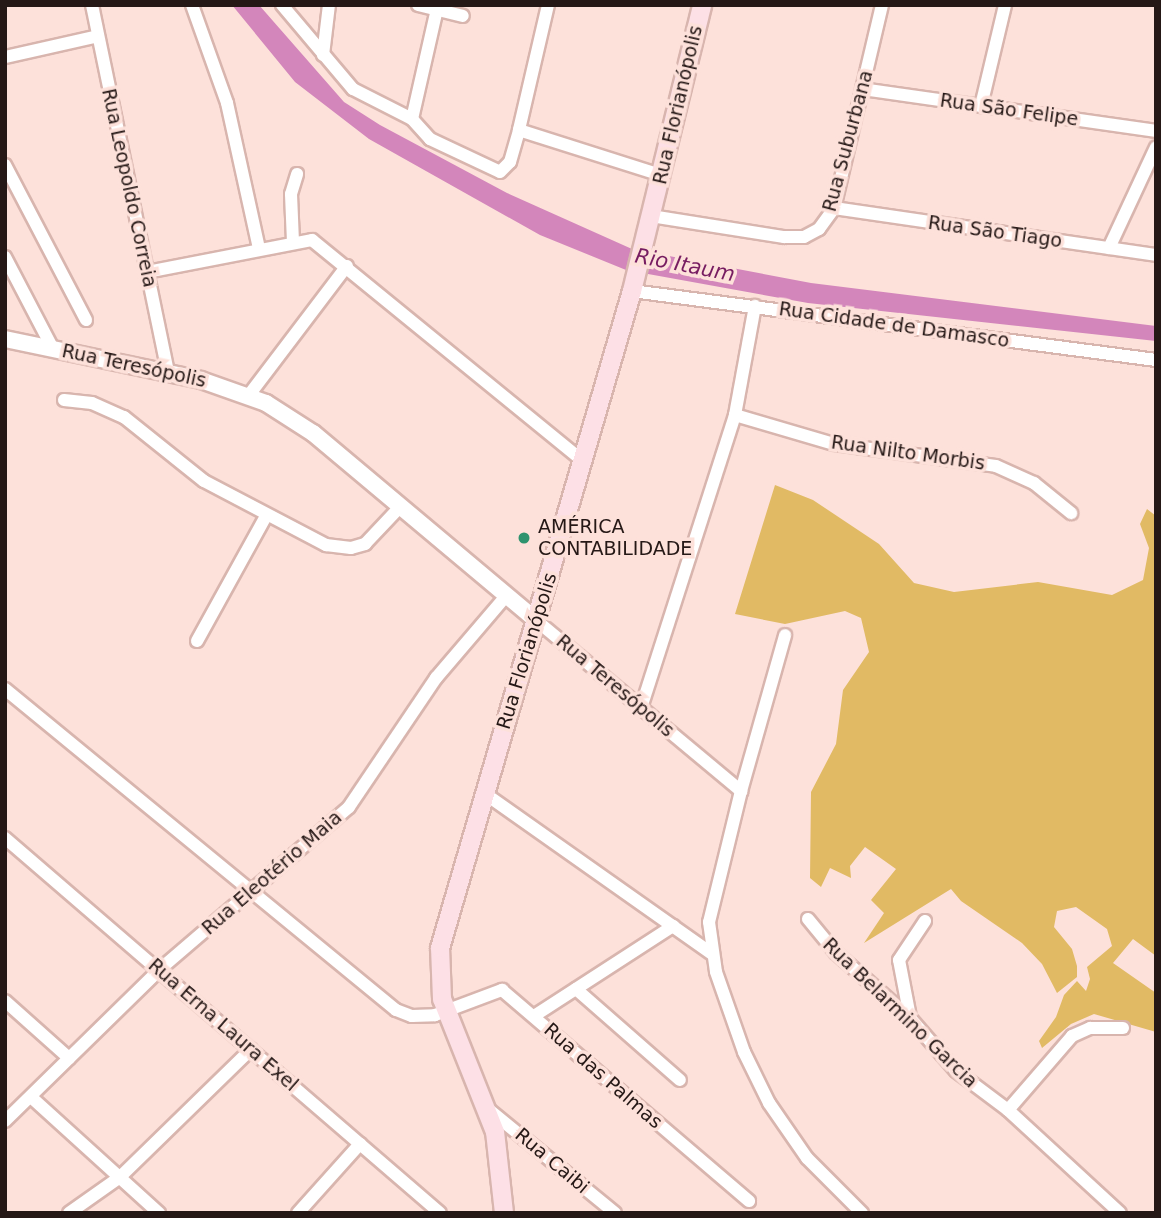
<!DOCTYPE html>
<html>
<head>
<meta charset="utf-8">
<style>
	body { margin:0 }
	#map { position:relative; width:1161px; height:1218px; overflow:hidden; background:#fde1da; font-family:"DejaVu Sans",sans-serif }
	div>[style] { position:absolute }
	.green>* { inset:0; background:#e1ba64 }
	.water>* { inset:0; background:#d386bb }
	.roads { filter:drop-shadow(2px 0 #d8b5ae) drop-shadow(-2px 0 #d8b5ae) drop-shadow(0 2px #d8b5ae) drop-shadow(0 -2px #d8b5ae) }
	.minor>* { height:12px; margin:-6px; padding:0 6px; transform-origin:6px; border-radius:6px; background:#fff }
	.tertiary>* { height:16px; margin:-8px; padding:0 8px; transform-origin:8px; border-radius:8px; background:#fff }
	.secondary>* { height:18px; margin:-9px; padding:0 9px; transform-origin:9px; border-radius:9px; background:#fde0e6 }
	.dots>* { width:19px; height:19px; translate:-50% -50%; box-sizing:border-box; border:4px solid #fde1da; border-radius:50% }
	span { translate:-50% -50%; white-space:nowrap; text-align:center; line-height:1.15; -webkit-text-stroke:7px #fde1da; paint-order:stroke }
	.street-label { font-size:19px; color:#251816 }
	.poi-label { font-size:19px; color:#251816 }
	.left { translate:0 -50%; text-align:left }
	.water-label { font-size:21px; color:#771c61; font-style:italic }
	.frame { position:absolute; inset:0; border:7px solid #251816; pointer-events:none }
</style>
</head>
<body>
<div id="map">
	<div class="green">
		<div style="clip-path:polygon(775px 485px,813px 500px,879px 544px,914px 583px,954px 592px,1038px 582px,1112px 595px,1143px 580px,1149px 548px,1140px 524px,1147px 509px,1156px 516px,1156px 956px,1133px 939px,1113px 963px,1156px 993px,1156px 1032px,1094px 1014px,1071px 1024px,1042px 1048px,1039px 1041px,1056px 1017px,1064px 995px,1077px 981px,1086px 991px,1090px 979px,1087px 967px,1112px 946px,1107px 929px,1076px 907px,1057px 911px,1054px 927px,1072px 949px,1077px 966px,1077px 977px,1057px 993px,1042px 964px,1022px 943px,961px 901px,951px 889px,864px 943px,884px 913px,871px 900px,896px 869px,865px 847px,850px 866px,851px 878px,830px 868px,821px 887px,810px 878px,811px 792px,836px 744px,843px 690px,869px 652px,861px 618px,845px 611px,785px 624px,735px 614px)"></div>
	</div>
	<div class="water">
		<div style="clip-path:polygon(232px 5px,259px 5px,344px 102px,380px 125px,507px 193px,632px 249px,811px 283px,1156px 326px,1156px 341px,808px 303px,626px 270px,540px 235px,369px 139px,295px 82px)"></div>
	</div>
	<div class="roads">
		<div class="minor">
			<div style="left:92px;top:5px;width:374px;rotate:78.3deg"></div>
			<div style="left:192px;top:5px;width:104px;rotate:70.3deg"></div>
			<div style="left:227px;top:103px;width:149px;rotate:77.6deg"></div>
			<div style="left:282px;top:5px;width:110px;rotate:49.8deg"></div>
			<div style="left:353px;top:89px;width:66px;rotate:27deg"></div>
			<div style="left:412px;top:119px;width:27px;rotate:48deg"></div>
			<div style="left:430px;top:139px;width:77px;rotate:25.2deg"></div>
			<div style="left:500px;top:172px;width:14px;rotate:-45deg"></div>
			<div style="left:510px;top:162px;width:33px;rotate:-74deg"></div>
			<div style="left:418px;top:5px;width:46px;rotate:13.7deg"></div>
			<div style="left:548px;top:5px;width:128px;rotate:103.1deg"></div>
			<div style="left:519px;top:130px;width:149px;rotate:17.6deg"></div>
			<div style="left:323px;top:55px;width:50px;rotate:-83.2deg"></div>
			<div style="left:5px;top:57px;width:95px;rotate:-12.7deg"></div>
			<div style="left:862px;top:89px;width:297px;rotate:8.1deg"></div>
			<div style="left:981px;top:106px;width:104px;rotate:-76.6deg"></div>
			<div style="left:412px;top:119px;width:117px;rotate:-77.2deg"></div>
			<div style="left:5px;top:165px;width:175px;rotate:62.4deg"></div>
			<div style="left:834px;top:208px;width:325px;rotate:8.3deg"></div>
			<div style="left:651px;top:216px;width:135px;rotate:9deg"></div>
			<div style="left:784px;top:237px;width:20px"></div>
			<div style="left:804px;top:237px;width:17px;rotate:-28deg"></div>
			<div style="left:819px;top:229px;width:26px;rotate:-54deg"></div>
			<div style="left:834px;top:208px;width:209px;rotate:-76.7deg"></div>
			<div style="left:293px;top:242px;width:48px;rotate:-92.4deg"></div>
			<div style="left:291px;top:194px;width:21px;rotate:-73deg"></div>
			<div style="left:1109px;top:248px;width:111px;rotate:-65deg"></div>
			<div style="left:5px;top:257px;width:104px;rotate:62.4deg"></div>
			<div style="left:147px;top:272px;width:168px;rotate:-11deg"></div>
			<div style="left:312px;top:240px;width:351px;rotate:39.2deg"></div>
			<div style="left:632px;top:291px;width:529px;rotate:7.5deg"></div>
			<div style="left:249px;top:395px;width:162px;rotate:-52.8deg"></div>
			<div style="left:64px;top:400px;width:28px;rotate:6deg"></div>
			<div style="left:92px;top:403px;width:35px;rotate:24deg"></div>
			<div style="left:124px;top:417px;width:102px;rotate:38.7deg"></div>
			<div style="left:204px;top:481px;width:138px;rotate:27.7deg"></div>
			<div style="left:326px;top:545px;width:25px;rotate:7deg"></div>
			<div style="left:351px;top:548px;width:15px;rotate:-16deg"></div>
			<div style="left:365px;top:544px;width:51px;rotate:-46.6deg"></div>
			<div style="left:735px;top:415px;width:103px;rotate:16.3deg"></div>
			<div style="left:834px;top:444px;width:163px;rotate:7.7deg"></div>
			<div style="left:996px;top:466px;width:42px;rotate:24.1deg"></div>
			<div style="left:1034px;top:483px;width:48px;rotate:39deg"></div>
			<div style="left:537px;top:621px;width:266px;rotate:39.8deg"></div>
			<div style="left:741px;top:791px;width:135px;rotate:103.7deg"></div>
			<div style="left:709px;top:922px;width:50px;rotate:82deg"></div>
			<div style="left:716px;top:972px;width:85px;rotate:70.7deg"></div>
			<div style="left:744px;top:1052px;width:57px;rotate:63.9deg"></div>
			<div style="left:769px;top:1103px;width:67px;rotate:55.4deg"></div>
			<div style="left:807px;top:1158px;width:78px;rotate:45deg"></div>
			<div style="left:197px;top:641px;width:143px;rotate:-61.1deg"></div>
			<div style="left:5px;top:689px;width:506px;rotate:39.39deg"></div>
			<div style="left:396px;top:1010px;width:17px;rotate:21deg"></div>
			<div style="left:412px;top:1016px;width:23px;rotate:-2deg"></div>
			<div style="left:435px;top:1015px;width:72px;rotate:-20.5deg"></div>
			<div style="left:502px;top:990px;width:325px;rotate:40.5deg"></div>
			<div style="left:641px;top:708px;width:308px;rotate:-72.2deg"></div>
			<div style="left:735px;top:415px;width:111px;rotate:-79.6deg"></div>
			<div style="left:741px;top:791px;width:162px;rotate:-74.2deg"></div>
			<div style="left:484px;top:793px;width:278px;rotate:35.2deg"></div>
			<div style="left:5px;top:838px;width:574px;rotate:40.76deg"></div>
			<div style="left:808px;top:919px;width:44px;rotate:50.5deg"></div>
			<div style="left:836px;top:953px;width:98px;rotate:41.3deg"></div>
			<div style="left:910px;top:1018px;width:70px;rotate:49deg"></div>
			<div style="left:956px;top:1071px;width:65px;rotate:36.9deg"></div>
			<div style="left:1008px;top:1110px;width:152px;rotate:42.6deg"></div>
			<div style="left:576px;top:989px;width:138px;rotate:41.2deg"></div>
			<div style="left:5px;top:1001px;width:86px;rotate:41.7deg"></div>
			<div style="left:534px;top:1016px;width:166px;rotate:-32.9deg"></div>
			<div style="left:910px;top:1017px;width:58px;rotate:-100.9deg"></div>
			<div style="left:899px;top:960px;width:47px;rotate:-56.3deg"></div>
			<div style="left:31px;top:1097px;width:173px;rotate:42.2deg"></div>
			<div style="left:488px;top:1109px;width:164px;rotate:39.3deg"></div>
			<div style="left:1008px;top:1110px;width:98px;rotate:-49.1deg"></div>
			<div style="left:1072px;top:1036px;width:20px;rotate:-24deg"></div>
			<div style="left:1090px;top:1028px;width:33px"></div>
			<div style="left:5px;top:1121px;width:216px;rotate:-44.4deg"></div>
			<div style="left:159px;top:970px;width:250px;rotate:-40.6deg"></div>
			<div style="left:349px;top:807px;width:156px;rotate:-56deg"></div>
			<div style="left:436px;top:678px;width:108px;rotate:-49.5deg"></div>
			<div style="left:69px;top:1213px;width:62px;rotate:-35.2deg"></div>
			<div style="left:120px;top:1177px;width:183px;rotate:-44.3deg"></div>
			<div style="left:298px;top:1213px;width:93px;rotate:-48.1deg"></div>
		</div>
		<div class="tertiary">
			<div style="left:5px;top:339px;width:200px;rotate:11.8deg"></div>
			<div style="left:201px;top:380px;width:69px;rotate:19.5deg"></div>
			<div style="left:266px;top:403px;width:56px;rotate:32.6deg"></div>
			<div style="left:313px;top:433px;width:292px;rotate:40deg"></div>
		</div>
		<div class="secondary">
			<div style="left:504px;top:1213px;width:81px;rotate:-96.3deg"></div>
			<div style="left:495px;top:1132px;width:143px;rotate:-111.7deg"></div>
			<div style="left:442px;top:999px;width:51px;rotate:-92.2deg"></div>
			<div style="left:440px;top:948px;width:684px;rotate:-73.71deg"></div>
			<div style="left:632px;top:291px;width:294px;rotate:-76.2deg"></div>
		</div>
	</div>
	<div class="dots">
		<div style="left:524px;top:538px;background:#2e936e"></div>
	</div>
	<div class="street-label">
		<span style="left:678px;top:105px;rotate:-77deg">Rua Florianópolis</span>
		<span style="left:1009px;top:110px;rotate:8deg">Rua São Felipe</span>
		<span style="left:848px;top:141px;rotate:-75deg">Rua Suburbana</span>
		<span style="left:129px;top:188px;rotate:78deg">Rua Leopoldo Correia</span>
		<span style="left:995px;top:232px;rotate:8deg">Rua São Tiago</span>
		<span style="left:894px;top:325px;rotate:8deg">Rua Cidade de Damasco</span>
		<span style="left:134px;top:366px;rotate:12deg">Rua Teresópolis</span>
		<span style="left:908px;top:453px;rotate:8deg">Rua Nilto Morbis</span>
		<span style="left:527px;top:651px;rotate:-73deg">Rua Florianópolis</span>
		<span style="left:615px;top:686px;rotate:40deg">Rua Teresópolis</span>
		<span style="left:272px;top:873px;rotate:-41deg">Rua Eleotério Maia</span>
		<span style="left:900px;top:1013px;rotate:44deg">Rua Belarmino Garcia</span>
		<span style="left:223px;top:1025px;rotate:41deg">Rua Erna Laura Exel</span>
		<span style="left:603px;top:1076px;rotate:41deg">Rua das Palmas</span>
		<span style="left:552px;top:1161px;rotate:40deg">Rua Caibi</span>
	</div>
	<div class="poi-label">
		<span class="left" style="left:538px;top:538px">AMÉRICA<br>CONTABILIDADE</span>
	</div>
	<div class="water-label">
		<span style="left:685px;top:265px;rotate:11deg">Rio Itaum</span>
	</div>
	<div class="frame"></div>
</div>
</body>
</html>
